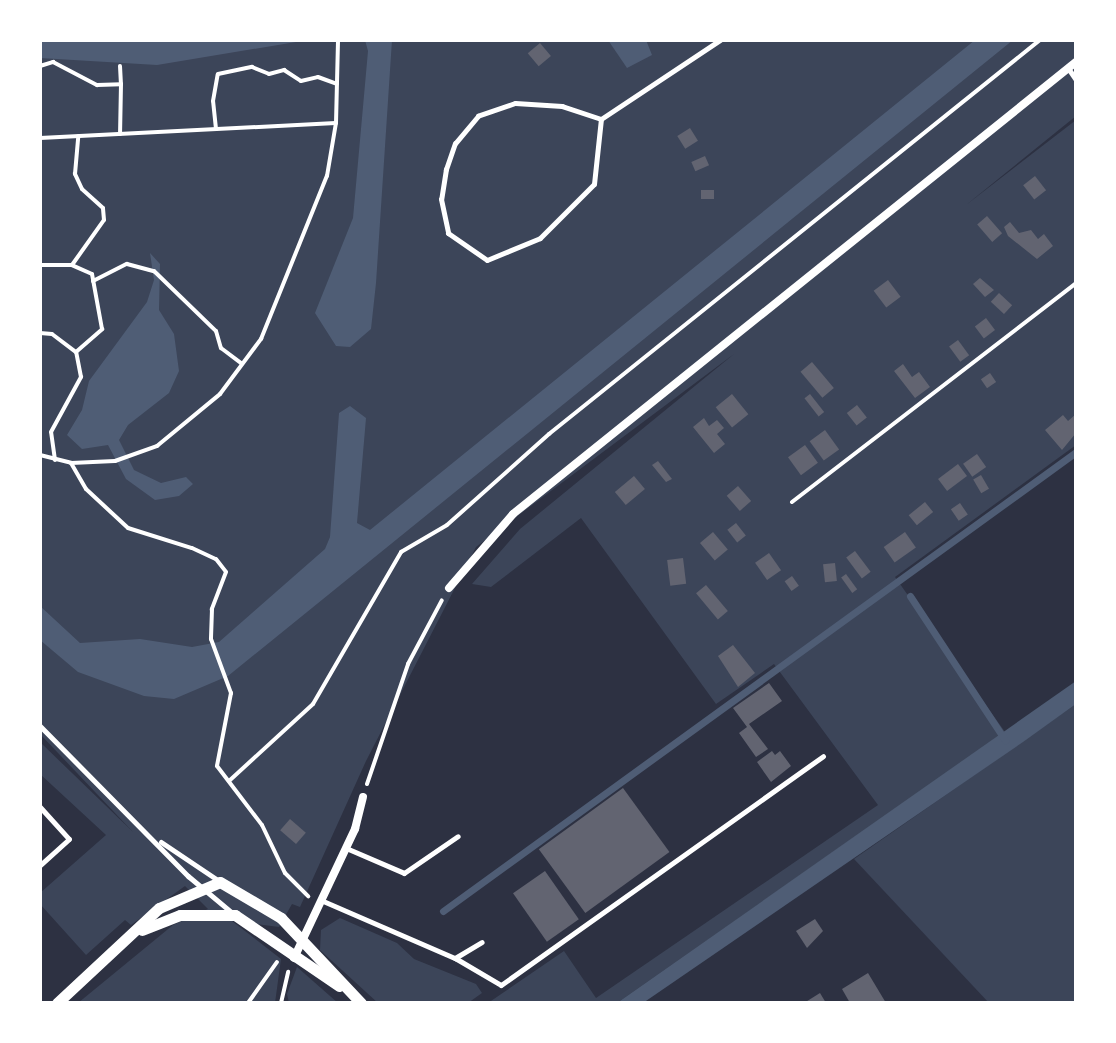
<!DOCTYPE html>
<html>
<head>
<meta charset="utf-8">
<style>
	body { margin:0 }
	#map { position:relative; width:1116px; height:1043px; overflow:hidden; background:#2d3142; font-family:"Sofia Sans Condensed",sans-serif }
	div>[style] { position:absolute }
	.green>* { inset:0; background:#3c4559 }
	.water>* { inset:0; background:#4f5d75 }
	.stream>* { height:7px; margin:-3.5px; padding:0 3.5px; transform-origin:3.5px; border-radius:3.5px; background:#4f5d75 }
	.building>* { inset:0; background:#626471; transform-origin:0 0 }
	.path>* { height:4px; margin:-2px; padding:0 2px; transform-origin:2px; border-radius:2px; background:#fff }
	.service>* { height:5px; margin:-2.5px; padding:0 2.5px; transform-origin:2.5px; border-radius:2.5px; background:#fff }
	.minor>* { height:8px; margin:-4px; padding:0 4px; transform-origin:4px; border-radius:4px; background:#fff }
	.tertiary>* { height:11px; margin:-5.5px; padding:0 5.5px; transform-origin:5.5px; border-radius:5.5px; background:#fff }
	span { translate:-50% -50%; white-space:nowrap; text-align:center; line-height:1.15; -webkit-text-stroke:7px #fff; paint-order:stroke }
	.frame { position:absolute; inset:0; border:42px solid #fff; pointer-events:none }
</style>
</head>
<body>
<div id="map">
	<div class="green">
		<div style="clip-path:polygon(40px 40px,1076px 40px,1076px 116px,966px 205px,1076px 120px,1076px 445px,895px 577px,1005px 732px,617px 1003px,488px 1003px,564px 951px,596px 998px,878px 805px,774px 664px,716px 704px,581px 518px,491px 587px,472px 584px,520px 529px,734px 354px,476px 547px,366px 761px,300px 907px,292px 904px,279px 927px,232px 921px,281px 959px,275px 1003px,78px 1003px,173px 925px,208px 909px,185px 886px,131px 925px,125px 920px,86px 955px,40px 904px,40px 893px,106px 835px,40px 774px,40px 742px,133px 832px,40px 734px)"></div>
		<div style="clip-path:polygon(1076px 704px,1076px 1003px,989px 1003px,854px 859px)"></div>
		<div style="clip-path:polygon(340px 918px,397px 943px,414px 959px,476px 984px,482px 993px,468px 1003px,378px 1003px,320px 950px,321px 930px)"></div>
		<div style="clip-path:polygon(297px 967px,338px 1003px,289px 1003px,287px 994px)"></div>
	</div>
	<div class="water">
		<div style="clip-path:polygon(40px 40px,308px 40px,157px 65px,40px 58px)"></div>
		<div style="clip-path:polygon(365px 40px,392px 40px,376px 283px,371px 329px,350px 347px,336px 346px,315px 313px,353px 218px,368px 51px)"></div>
		<div style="clip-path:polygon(608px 40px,646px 40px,652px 55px,627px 68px)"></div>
		<div style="clip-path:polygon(975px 40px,1013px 40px,228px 676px,174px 699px,144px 696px,78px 672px,40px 640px,40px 606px,80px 643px,140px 639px,192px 647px,219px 642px,325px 549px,330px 537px,339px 413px,350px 406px,366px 418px,357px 523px,370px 530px)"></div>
		<div style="clip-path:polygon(150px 253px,160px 264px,159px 310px,174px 334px,179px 371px,169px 393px,128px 425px,119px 440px,134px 470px,161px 483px,186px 477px,193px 484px,179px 496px,155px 500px,126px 479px,108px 445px,82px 449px,67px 435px,82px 410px,89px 381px,147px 302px,154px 280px)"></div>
		<div style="clip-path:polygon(1076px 681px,1076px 704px,1023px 742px,643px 1003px,617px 1003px)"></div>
	</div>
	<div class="stream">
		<div style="left:910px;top:596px;width:173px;rotate:56.6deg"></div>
		<div style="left:443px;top:911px;width:782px;rotate:-35.95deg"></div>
	</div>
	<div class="building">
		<div style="left:540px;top:43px;width:17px;height:16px;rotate:50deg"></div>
		<div style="left:690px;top:128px;width:15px;height:15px;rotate:58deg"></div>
		<div style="left:705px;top:156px;width:10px;height:15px;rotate:66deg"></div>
		<div style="left:1035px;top:176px;width:18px;height:15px;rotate:52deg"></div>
		<div style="left:701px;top:190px;width:13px;height:9px"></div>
		<div style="left:987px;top:216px;width:23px;height:13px;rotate:49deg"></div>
		<div style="clip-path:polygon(1010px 222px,1019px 233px,1031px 230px,1038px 239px,1044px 234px,1053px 246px,1037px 259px,1008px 236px,1004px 227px)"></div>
		<div style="clip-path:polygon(980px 278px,994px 290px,985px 297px,973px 284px)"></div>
		<div style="left:888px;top:280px;width:21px;height:18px;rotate:53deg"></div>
		<div style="left:999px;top:293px;width:18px;height:12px;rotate:43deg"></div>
		<div style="left:986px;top:318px;width:15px;height:14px;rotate:53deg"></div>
		<div style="left:958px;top:340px;width:19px;height:11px;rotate:54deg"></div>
		<div style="left:812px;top:362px;width:34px;height:15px;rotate:50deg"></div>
		<div style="clip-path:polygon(903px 364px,912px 377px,919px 372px,930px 387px,915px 398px,894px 371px)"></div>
		<div style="left:990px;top:373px;width:11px;height:11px;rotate:56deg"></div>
		<div style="left:732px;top:394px;width:26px;height:21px;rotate:51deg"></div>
		<div style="left:810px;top:394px;width:23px;height:7px;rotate:52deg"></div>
		<div style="left:857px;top:405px;width:16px;height:13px;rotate:52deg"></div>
		<div style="clip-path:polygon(1076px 414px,1076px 433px,1062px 450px,1045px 430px,1063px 415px,1068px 421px)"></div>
		<div style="clip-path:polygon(704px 418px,709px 426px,717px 420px,724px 428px,717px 434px,725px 444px,714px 453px,693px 427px)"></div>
		<div style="left:825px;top:430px;width:24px;height:19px;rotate:54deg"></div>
		<div style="left:805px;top:445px;width:22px;height:21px;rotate:54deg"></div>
		<div style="left:977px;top:454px;width:16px;height:17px;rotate:55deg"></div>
		<div style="clip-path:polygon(658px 461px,672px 479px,666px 482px,652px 465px)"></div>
		<div style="left:958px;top:464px;width:15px;height:25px;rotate:53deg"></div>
		<div style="left:981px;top:475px;width:16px;height:9px;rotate:60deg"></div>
		<div style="left:634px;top:476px;width:17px;height:25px;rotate:50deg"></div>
		<div style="left:738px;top:486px;width:20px;height:15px;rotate:49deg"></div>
		<div style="left:925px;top:502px;width:13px;height:21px;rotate:51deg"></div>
		<div style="left:960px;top:503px;width:14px;height:11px;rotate:56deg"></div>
		<div style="left:736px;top:523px;width:16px;height:11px;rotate:52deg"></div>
		<div style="left:713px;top:532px;width:23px;height:17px;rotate:50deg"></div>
		<div style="left:905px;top:532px;width:19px;height:26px;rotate:55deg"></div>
		<div style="left:855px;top:551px;width:26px;height:11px;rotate:53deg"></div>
		<div style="left:769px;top:553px;width:21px;height:17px;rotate:55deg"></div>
		<div style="left:683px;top:558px;width:26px;height:16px;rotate:83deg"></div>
		<div style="left:835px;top:563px;width:18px;height:12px;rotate:84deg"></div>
		<div style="left:846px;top:574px;width:19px;height:6px;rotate:54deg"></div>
		<div style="left:792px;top:576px;width:12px;height:9px;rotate:55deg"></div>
		<div style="left:706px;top:585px;width:34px;height:13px;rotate:50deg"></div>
		<div style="clip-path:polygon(733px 645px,755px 673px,738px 687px,718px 656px)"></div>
		<div style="clip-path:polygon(769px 683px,782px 701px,749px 724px,768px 749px,756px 757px,739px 733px,747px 727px,733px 708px)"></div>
		<div style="clip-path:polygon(772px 751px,775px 755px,780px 751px,791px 766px,771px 782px,757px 762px)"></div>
		<div style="left:623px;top:788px;width:79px;height:104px;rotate:54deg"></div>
		<div style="left:290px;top:819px;width:21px;height:15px;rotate:41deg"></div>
		<div style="left:545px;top:871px;width:59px;height:39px;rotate:55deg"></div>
		<div style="clip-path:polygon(815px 919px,823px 931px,807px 948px,796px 931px)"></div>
		<div style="clip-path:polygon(868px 973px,886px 1003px,850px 1003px,842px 989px)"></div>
		<div style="clip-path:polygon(820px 993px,826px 1003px,804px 1003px)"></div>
	</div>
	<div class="path">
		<div style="left:40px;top:66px;width:14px;rotate:-17deg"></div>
		<div style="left:53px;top:62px;width:50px;rotate:27.6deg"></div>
		<div style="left:97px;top:85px;width:24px;rotate:-2deg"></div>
		<div style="left:121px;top:84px;width:50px;rotate:91.1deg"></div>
		<div style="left:120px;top:66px;width:18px;rotate:87deg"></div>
		<div style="left:216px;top:129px;width:28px;rotate:-96deg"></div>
		<div style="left:213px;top:101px;width:27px;rotate:-80deg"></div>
		<div style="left:218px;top:74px;width:35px;rotate:-12deg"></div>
		<div style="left:252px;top:67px;width:18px;rotate:22deg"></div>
		<div style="left:269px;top:74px;width:16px;rotate:-15deg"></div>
		<div style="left:284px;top:70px;width:20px;rotate:33deg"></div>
		<div style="left:301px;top:81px;width:17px;rotate:-13deg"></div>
		<div style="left:318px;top:77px;width:20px;rotate:20deg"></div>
		<div style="left:40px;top:138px;width:296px;rotate:-2.9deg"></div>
		<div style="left:40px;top:265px;width:32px"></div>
		<div style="left:93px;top:281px;width:38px;rotate:-27deg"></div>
		<div style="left:127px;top:264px;width:28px;rotate:15deg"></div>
		<div style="left:154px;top:271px;width:86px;rotate:44.1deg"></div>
		<div style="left:216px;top:331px;width:18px;rotate:74deg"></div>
		<div style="left:221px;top:348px;width:26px;rotate:37deg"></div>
		<div style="left:40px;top:333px;width:12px;rotate:5deg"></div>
		<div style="left:52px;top:334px;width:30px;rotate:37deg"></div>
		<div style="left:76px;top:352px;width:35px;rotate:-41deg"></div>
		<div style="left:102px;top:329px;width:56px;rotate:-100.3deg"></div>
		<div style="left:92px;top:274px;width:22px;rotate:-156deg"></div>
		<div style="left:72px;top:265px;width:55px;rotate:-54.6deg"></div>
		<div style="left:104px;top:220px;width:12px;rotate:-95deg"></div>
		<div style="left:103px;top:208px;width:28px;rotate:-138deg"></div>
		<div style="left:82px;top:189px;width:17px;rotate:-115deg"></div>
		<div style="left:75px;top:174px;width:38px;rotate:-85deg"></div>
		<div style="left:40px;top:455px;width:32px;rotate:14deg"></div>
		<div style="left:71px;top:463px;width:44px;rotate:-2.6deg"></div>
		<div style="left:115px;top:461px;width:45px;rotate:-19.7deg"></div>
		<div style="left:157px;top:446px;width:82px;rotate:-39.5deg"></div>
		<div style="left:220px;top:394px;width:69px;rotate:-53.3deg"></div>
		<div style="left:261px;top:339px;width:176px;rotate:-68deg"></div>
		<div style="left:327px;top:176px;width:54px;rotate:-80.4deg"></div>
		<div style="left:336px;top:123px;width:83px;rotate:-88.6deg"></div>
		<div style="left:55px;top:460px;width:28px;rotate:-98deg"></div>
		<div style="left:51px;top:432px;width:63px;rotate:-61.4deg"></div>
		<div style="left:81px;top:377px;width:25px;rotate:-101deg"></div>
		<div style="left:71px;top:463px;width:30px;rotate:60deg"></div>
		<div style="left:86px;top:489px;width:57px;rotate:42.9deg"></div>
		<div style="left:128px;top:528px;width:67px;rotate:17.4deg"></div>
		<div style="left:192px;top:548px;width:26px;rotate:25deg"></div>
		<div style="left:216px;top:559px;width:16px;rotate:52deg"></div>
		<div style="left:226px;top:572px;width:40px;rotate:111deg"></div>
		<div style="left:212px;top:609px;width:30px;rotate:92deg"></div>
		<div style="left:211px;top:639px;width:58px;rotate:69.7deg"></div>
		<div style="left:231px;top:693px;width:74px;rotate:100.9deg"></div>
		<div style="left:217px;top:766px;width:74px;rotate:52.7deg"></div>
		<div style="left:262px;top:825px;width:53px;rotate:64.4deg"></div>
		<div style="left:285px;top:873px;width:33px;rotate:45deg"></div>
		<div style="left:792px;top:502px;width:359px;rotate:-37.6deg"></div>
		<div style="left:229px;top:781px;width:114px;rotate:-42.5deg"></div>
		<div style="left:313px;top:704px;width:176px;rotate:-59.9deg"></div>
		<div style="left:401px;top:552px;width:53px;rotate:-30.4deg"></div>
		<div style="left:447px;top:525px;width:137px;rotate:-41.7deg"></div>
		<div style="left:549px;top:434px;width:630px;rotate:-38.75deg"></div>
		<div style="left:367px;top:784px;width:127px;rotate:-71.1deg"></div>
		<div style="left:408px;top:664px;width:72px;rotate:-62deg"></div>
		<div style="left:248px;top:1003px;width:50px;rotate:-54.7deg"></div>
		<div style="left:281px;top:1003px;width:32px;rotate:-77deg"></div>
	</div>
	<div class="service">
		<div style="left:1068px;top:68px;width:14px;rotate:56deg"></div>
		<div style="left:601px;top:119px;width:41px;rotate:-161.6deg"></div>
		<div style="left:562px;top:106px;width:47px;rotate:-176.3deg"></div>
		<div style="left:515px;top:103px;width:39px;rotate:161deg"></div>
		<div style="left:478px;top:116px;width:35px;rotate:130deg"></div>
		<div style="left:455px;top:143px;width:28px;rotate:109deg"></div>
		<div style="left:446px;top:169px;width:30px;rotate:99deg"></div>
		<div style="left:441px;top:199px;width:35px;rotate:78deg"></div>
		<div style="left:448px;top:233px;width:47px;rotate:34.7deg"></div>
		<div style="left:487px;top:260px;width:57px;rotate:-22.5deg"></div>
		<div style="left:540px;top:238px;width:76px;rotate:-45deg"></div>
		<div style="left:594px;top:184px;width:65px;rotate:-83.9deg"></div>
		<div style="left:601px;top:119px;width:143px;rotate:-33.6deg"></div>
		<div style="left:40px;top:726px;width:211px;rotate:45.4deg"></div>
		<div style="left:188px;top:876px;width:56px;rotate:39.9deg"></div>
		<div style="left:40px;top:807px;width:43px;rotate:47.8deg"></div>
		<div style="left:69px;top:839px;width:39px;rotate:138deg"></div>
		<div style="left:161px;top:842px;width:70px;rotate:33.9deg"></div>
		<div style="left:346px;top:848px;width:63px;rotate:23.3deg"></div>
		<div style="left:404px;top:873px;width:65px;rotate:-34.4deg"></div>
		<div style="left:323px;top:901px;width:144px;rotate:23.4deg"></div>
		<div style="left:455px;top:958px;width:31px;rotate:-31deg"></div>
		<div style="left:455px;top:958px;width:53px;rotate:30.4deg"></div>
		<div style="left:501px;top:985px;width:395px;rotate:-35.4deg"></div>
	</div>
	<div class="minor">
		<div style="left:449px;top:588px;width:98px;rotate:-49.1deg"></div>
		<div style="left:513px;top:514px;width:722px;rotate:-38.76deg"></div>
		<div style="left:294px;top:958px;width:143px;rotate:-64.7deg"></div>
		<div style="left:355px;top:829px;width:33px;rotate:-76deg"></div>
	</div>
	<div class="tertiary">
		<div style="left:142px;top:930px;width:41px;rotate:-21.5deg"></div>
		<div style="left:180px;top:915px;width:55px"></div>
		<div style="left:235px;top:915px;width:126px;rotate:34.3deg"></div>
		<div style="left:57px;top:1003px;width:139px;rotate:-43deg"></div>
		<div style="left:159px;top:908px;width:66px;rotate:-23.1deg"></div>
		<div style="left:220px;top:882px;width:71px;rotate:30.5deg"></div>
		<div style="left:281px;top:918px;width:117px;rotate:46.7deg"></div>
	</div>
	<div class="frame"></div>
</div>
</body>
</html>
